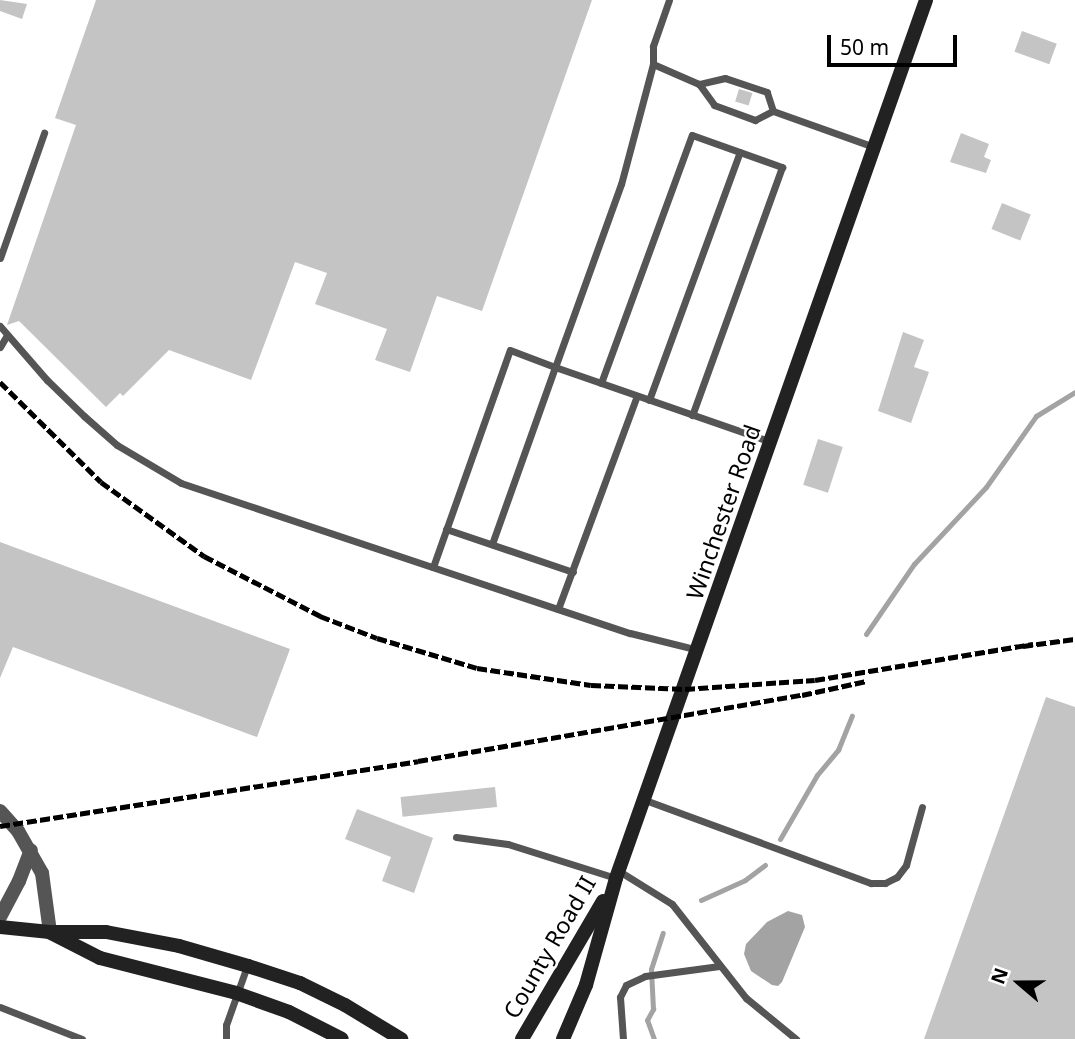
<!DOCTYPE html>
<html>
<head>
<meta charset="utf-8">
<style>
	body { margin:0 }
	#map { position:relative; width:1075px; height:1039px; overflow:hidden; background:#fff; font-family:"Noto Sans",sans-serif }
	div>[style] { position:absolute }
	.water>* { inset:0; background:#a3a3a3 }
	.stream>* { height:5px; margin:-2.5px; padding:0 2.5px; transform-origin:2.5px; border-radius:2.5px; background:#a3a3a3 }
	.building>* { inset:0; background:#c4c4c4; transform-origin:0 0 }
	.lane>* { height:7px; margin:-3.5px; padding:0 3.5px; transform-origin:3.5px; border-radius:3.5px; background:#555 }
	.street>* { height:14px; margin:-7px; padding:0 7px; transform-origin:7px; border-radius:7px; background:#555 }
	.secondary>* { height:14px; margin:-7px; padding:0 7px; transform-origin:7px; border-radius:7px; background:#222 }
	.rail>* { height:5px; margin-top:-2.5px; transform-origin:0; background:repeating-linear-gradient(90deg,#000 0 10px,transparent 0 13.5px) }
	span { translate:-50% -50%; white-space:nowrap; text-align:center; line-height:1.15; -webkit-text-stroke:5px #fff; paint-order:stroke }
	.street-label { font-size:23px; color:#000 }
	.north { position:absolute; left:984px; top:948px; width:70px; height:70px; -webkit-text-stroke:5px #fff; paint-order:stroke; rotate:290deg; font-size:19px; font-weight:700; line-height:28px; text-align:center; color:#000 }
	.north::after { content:''; display:block; margin:auto; width:24px; height:32px; background:#000; clip-path:polygon(50% 0,100% 100%,50% 72%,0 100%) }
	.scale { position:absolute; left:827px; top:35px; width:130px; height:32px; box-sizing:border-box; border:4px solid #000; border-top:0; padding-left:9px; font-size:21px; line-height:24px; white-space:nowrap; color:#000; -webkit-text-stroke:5px #fff; paint-order:stroke }
</style>
</head>
<body>
<div id="map">
	<div class="water">
		<div style="clip-path:polygon(788px 911px,802px 915px,805px 927px,782px 982px,778px 986px,772px 985px,751px 971px,744px 954px,746px 944px,767px 922px)"></div>
	</div>
	<div class="stream">
		<div style="left:866px;top:634px;width:85px;rotate:-55.6deg"></div>
		<div style="left:914px;top:564px;width:105px;rotate:-46.9deg"></div>
		<div style="left:986px;top:487px;width:87px;rotate:-54.8deg"></div>
		<div style="left:1036px;top:416px;width:46px;rotate:-31.6deg"></div>
		<div style="left:780px;top:839px;width:74px;rotate:-60deg"></div>
		<div style="left:817px;top:775px;width:33px;rotate:-50deg"></div>
		<div style="left:838px;top:750px;width:37px;rotate:-68deg"></div>
		<div style="left:701px;top:900px;width:48px;rotate:-24.4deg"></div>
		<div style="left:745px;top:880px;width:25px;rotate:-37deg"></div>
		<div style="left:654px;top:1039px;width:20px;rotate:-110deg"></div>
		<div style="left:647px;top:1020px;width:13px;rotate:-61deg"></div>
		<div style="left:653px;top:1009px;width:40px;rotate:-92.9deg"></div>
		<div style="left:651px;top:969px;width:38px;rotate:-72deg"></div>
	</div>
	<div class="building">
		<div style="clip-path:polygon(0 0,27px 4px,22px 19px,0 11px)"></div>
		<div style="clip-path:polygon(96px 0,592px 0,482px 311px,437px 296px,410px 372px,375px 360px,387px 329px,315px 304px,327px 273px,295px 262px,251px 380px,169px 350px,123px 396px,120px 393px,106px 407px,19px 321px,7px 325px,76px 125px,55px 118px)"></div>
		<div style="left:1022px;top:31px;width:37px;height:22px;rotate:20deg"></div>
		<div style="left:739px;top:89px;width:14px;height:13px;rotate:17deg"></div>
		<div style="clip-path:polygon(961px 133px,989px 144px,984px 157px,991px 160px,986px 173px,950px 162px)"></div>
		<div style="left:1002px;top:203px;width:31px;height:28px;rotate:22deg"></div>
		<div style="clip-path:polygon(903px 332px,924px 340px,914px 367px,929px 372px,911px 423px,878px 411px)"></div>
		<div style="left:818px;top:439px;width:26px;height:48px;rotate:18deg"></div>
		<div style="clip-path:polygon(0 542px,290px 649px,257px 737px,13px 647px,0 678px)"></div>
		<div style="clip-path:polygon(1046px 697px,1075px 707px,1075px 1039px,924px 1039px)"></div>
		<div style="left:495px;top:787px;width:20px;height:95px;rotate:84deg"></div>
		<div style="clip-path:polygon(357px 809px,433px 838px,414px 893px,382px 881px,391px 857px,345px 839px)"></div>
	</div>
	<div class="lane">
		<div style="left:669px;top:0;width:49px;rotate:109.2deg"></div>
		<div style="left:653px;top:46px;width:18px;rotate:90deg"></div>
		<div style="left:653px;top:64px;width:50px;rotate:23.5deg"></div>
		<div style="left:699px;top:84px;width:26px;rotate:54deg"></div>
		<div style="left:714px;top:105px;width:44px;rotate:20.1deg"></div>
		<div style="left:755px;top:120px;width:20px;rotate:-27deg"></div>
		<div style="left:773px;top:111px;width:20px;rotate:-108deg"></div>
		<div style="left:767px;top:92px;width:44px;rotate:-161.6deg"></div>
		<div style="left:725px;top:78px;width:27px;rotate:167deg"></div>
		<div style="left:653px;top:64px;width:124px;rotate:104.9deg"></div>
		<div style="left:621px;top:184px;width:195px;rotate:109.8deg"></div>
		<div style="left:555px;top:367px;width:229px;rotate:19.1deg"></div>
		<div style="left:773px;top:111px;width:107px;rotate:19.6deg"></div>
		<div style="left:0;top:258px;width:133px;rotate:-70.6deg"></div>
		<div style="left:0;top:326px;width:72px;rotate:49deg"></div>
		<div style="left:47px;top:380px;width:52px;rotate:44.2deg"></div>
		<div style="left:84px;top:416px;width:44px;rotate:41.3deg"></div>
		<div style="left:117px;top:445px;width:74px;rotate:30.7deg"></div>
		<div style="left:181px;top:483px;width:473px;rotate:18.5deg"></div>
		<div style="left:630px;top:633px;width:70px;rotate:14deg"></div>
		<div style="left:0;top:347px;width:14px;rotate:-60deg"></div>
		<div style="left:601px;top:383px;width:264px;rotate:-69.9deg"></div>
		<div style="left:692px;top:135px;width:96px;rotate:19.6deg"></div>
		<div style="left:782px;top:167px;width:264px;rotate:109.9deg"></div>
		<div style="left:649px;top:400px;width:264px;rotate:-69.9deg"></div>
		<div style="left:446px;top:529px;width:134px;rotate:18.7deg"></div>
		<div style="left:433px;top:567px;width:230px;rotate:-70.5deg"></div>
		<div style="left:510px;top:350px;width:48px;rotate:20.7deg"></div>
		<div style="left:555px;top:367px;width:188px;rotate:109.6deg"></div>
		<div style="left:558px;top:609px;width:227px;rotate:-69.7deg"></div>
		<div style="left:645px;top:800px;width:241px;rotate:20.2deg"></div>
		<div style="left:871px;top:883px;width:14px"></div>
		<div style="left:885px;top:883px;width:13px;rotate:-27deg"></div>
		<div style="left:897px;top:877px;width:15px;rotate:-53deg"></div>
		<div style="left:906px;top:865px;width:60px;rotate:-74.6deg"></div>
		<div style="left:456px;top:837px;width:52px;rotate:7.7deg"></div>
		<div style="left:508px;top:844px;width:113px;rotate:17.5deg"></div>
		<div style="left:619px;top:871px;width:62px;rotate:31.9deg"></div>
		<div style="left:672px;top:904px;width:120px;rotate:51.8deg"></div>
		<div style="left:746px;top:998px;width:65px;rotate:39.4deg"></div>
		<div style="left:0;top:1007px;width:88px;rotate:21.3deg"></div>
		<div style="left:226px;top:1039px;width:14px;rotate:-90deg"></div>
		<div style="left:226px;top:1025px;width:63px;rotate:-70.4deg"></div>
		<div style="left:623px;top:1039px;width:42px;rotate:-94.1deg"></div>
		<div style="left:620px;top:997px;width:13px;rotate:-63deg"></div>
		<div style="left:626px;top:985px;width:21px;rotate:-25deg"></div>
		<div style="left:645px;top:976px;width:75px;rotate:-7.7deg"></div>
	</div>
	<div class="street">
		<div style="left:0;top:811px;width:27px;rotate:48deg"></div>
		<div style="left:18px;top:831px;width:48px;rotate:60.3deg"></div>
		<div style="left:42px;top:873px;width:60px;rotate:82.3deg"></div>
		<div style="left:0;top:917px;width:41px;rotate:-62.2deg"></div>
		<div style="left:19px;top:881px;width:33px;rotate:-69deg"></div>
	</div>
	<div class="secondary">
		<div style="left:0;top:927px;width:50px;rotate:5.7deg"></div>
		<div style="left:50px;top:932px;width:56px"></div>
		<div style="left:106px;top:932px;width:74px;rotate:10.9deg"></div>
		<div style="left:179px;top:946px;width:72px;rotate:16.2deg"></div>
		<div style="left:248px;top:966px;width:55px;rotate:18.1deg"></div>
		<div style="left:300px;top:983px;width:50px;rotate:26.1deg"></div>
		<div style="left:345px;top:1005px;width:66px;rotate:31.3deg"></div>
		<div style="left:51px;top:933px;width:55px;rotate:27deg"></div>
		<div style="left:100px;top:958px;width:140px;rotate:14.4deg"></div>
		<div style="left:236px;top:993px;width:56px;rotate:19.7deg"></div>
		<div style="left:289px;top:1012px;width:59px;rotate:27deg"></div>
		<div style="left:522px;top:1039px;width:160px;rotate:-59.6deg"></div>
		<div style="left:563px;top:1039px;width:59px;rotate:-66.9deg"></div>
		<div style="left:586px;top:985px;width:111px;rotate:-74.3deg"></div>
		<div style="left:616px;top:878px;width:931px;rotate:-70.55deg"></div>
	</div>
	<div class="rail">
		<div style="left:0;top:382px;width:142px;rotate:44.7deg"></div>
		<div style="left:101px;top:482px;width:127px;rotate:35.7deg"></div>
		<div style="left:204px;top:556px;width:131px;rotate:27.3deg"></div>
		<div style="left:320px;top:616px;width:61px;rotate:21.1deg"></div>
		<div style="left:377px;top:638px;width:104px;rotate:16.7deg"></div>
		<div style="left:477px;top:668px;width:115px;rotate:8.5deg"></div>
		<div style="left:591px;top:685px;width:94px;rotate:2.4deg"></div>
		<div style="left:685px;top:689px;width:130px;rotate:-4deg"></div>
		<div style="left:815px;top:680px;width:221px;rotate:-9.4deg"></div>
		<div style="left:1023px;top:646px;width:52px;rotate:-7.7deg"></div>
		<div style="left:0;top:826px;width:423px;rotate:-8.8deg"></div>
		<div style="left:418px;top:761px;width:390px;rotate:-9.8deg"></div>
		<div style="left:802px;top:695px;width:66px;rotate:-12.3deg"></div>
	</div>
	<div class="street-label">
		<span style="left:723px;top:512px;rotate:-71deg">Winchester Road</span>
		<span style="left:549px;top:947px;rotate:-60deg">County Road II</span>
	</div>
	<div class="north">N</div>
	<div class="scale">50 m</div>
</div>
</body>
</html>
